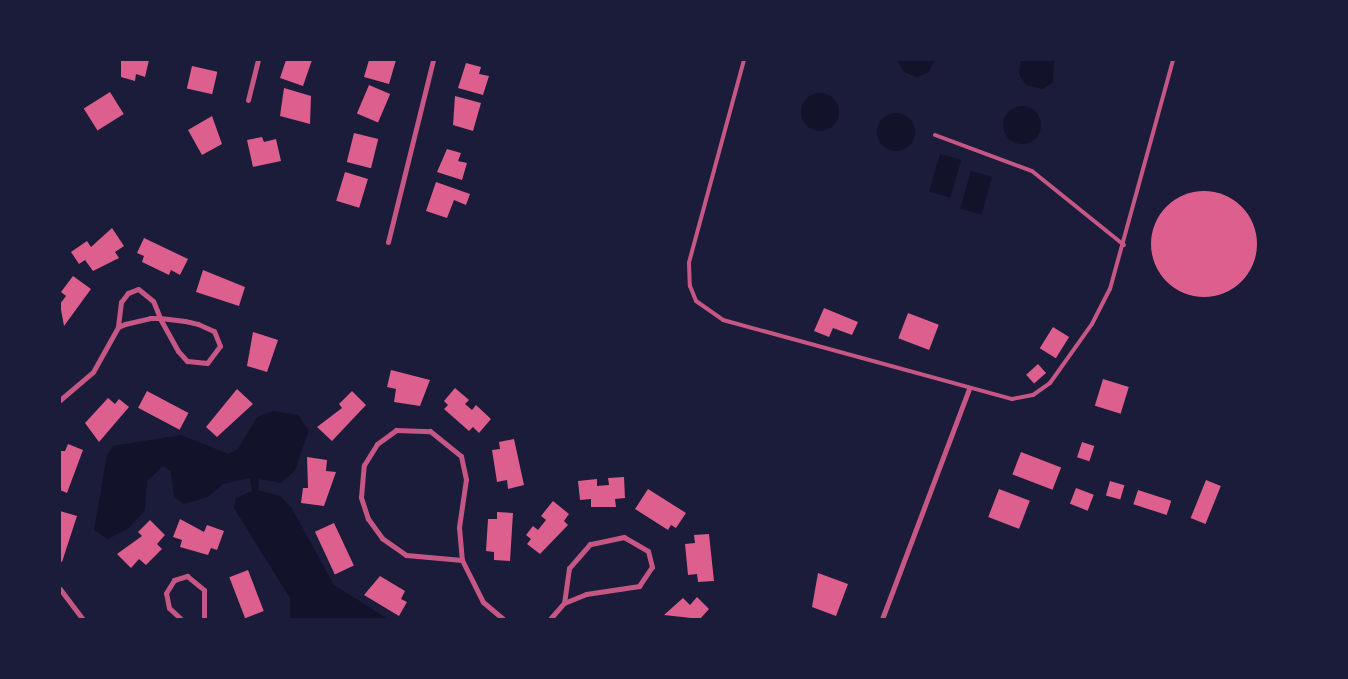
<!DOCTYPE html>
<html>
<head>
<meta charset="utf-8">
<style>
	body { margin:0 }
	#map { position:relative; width:1348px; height:679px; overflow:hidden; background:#1b1b3a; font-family:Signika,sans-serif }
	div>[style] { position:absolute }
	.water>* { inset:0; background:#12122b; transform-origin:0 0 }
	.round { border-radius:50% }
	.building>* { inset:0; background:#dd5f8e; transform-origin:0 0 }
	.service>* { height:4px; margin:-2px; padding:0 2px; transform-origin:2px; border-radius:2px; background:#c65784 }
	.minor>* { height:5px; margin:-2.5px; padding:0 2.5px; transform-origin:2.5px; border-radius:2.5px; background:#c65784 }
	span { translate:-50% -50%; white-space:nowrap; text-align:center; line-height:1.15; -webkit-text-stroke:4px #1b1b3a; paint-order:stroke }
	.frame { position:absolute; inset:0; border:61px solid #1b1b3a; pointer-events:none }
</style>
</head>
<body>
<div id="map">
	<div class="water">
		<div style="clip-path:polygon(897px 60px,935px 60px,929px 72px,917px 77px,904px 72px)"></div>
		<div style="clip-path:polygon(1021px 60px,1054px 60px,1053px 82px,1043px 89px,1026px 85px,1019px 74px)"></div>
		<div class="round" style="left:801px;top:93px;width:38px;height:38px"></div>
		<div class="round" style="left:1003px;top:106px;width:38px;height:38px"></div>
		<div class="round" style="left:877px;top:113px;width:38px;height:38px"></div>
		<div style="left:940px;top:154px;width:22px;height:39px;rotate:16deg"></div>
		<div style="left:971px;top:171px;width:22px;height:39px;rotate:16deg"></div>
		<div style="clip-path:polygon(273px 411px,298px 415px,309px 430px,295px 470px,281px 483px,259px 479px,258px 490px,280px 496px,291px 507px,334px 585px,388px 619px,290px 619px,290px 598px,234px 508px,236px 498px,252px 491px,250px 478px,223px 484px,208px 497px,184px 504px,174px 497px,171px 471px,163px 466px,147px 481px,145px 510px,129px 528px,108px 539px,94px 530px,107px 455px,113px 446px,181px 435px,228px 454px,238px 449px,257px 417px)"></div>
	</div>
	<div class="building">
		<div style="clip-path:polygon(121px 60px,149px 60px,145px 77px,136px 74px,135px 81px,121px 77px)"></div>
		<div style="clip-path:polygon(286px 60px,312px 60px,303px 86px,280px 78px)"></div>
		<div style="clip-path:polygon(369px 60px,396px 60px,389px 84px,364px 77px)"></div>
		<div style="clip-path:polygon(466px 63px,481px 67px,479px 74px,489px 76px,483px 95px,458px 88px)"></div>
		<div style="left:192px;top:66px;width:26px;height:23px;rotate:13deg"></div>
		<div style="left:369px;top:85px;width:23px;height:31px;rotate:23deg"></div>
		<div style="clip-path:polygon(284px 88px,311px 96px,310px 124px,280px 116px)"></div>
		<div style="left:110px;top:92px;width:26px;height:31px;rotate:58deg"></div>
		<div style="clip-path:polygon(455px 96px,481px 103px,473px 131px,453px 125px)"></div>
		<div style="clip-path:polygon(212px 116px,222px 144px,202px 155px,188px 130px)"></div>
		<div style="left:354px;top:133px;width:25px;height:30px;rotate:14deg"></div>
		<div style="clip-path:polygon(262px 137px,264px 142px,276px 139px,281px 161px,253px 167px,247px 140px)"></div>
		<div style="clip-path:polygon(447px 149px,461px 153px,458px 161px,467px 163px,462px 180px,437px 172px)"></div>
		<div style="left:345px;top:172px;width:24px;height:30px;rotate:17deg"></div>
		<div style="clip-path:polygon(436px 182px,470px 194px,466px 205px,454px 200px,447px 218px,426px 211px)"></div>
		<div class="round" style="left:1151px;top:191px;width:106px;height:106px"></div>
		<div style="clip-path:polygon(112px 228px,124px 246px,115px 252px,119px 258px,93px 271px,85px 260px,79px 264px,71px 252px,87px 241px,91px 247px)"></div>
		<div style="clip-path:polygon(144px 238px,188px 259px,180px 275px,171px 270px,169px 275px,142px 262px,144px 256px,137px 253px)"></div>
		<div style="clip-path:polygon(203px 270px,245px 287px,239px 306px,196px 292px)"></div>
		<div style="clip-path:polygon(73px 276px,91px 289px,64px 326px,60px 304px,66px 296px,61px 292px)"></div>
		<div style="clip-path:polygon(824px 308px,858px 322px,852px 335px,833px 328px,829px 337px,814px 331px)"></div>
		<div style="left:908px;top:313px;width:33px;height:27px;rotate:21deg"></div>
		<div style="left:1053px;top:327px;width:19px;height:25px;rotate:32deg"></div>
		<div style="clip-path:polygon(253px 332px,278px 340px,267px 372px,247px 366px)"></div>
		<div style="left:1038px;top:364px;width:12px;height:16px;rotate:48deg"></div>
		<div style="clip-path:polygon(391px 370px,430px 380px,420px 406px,394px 402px,396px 389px,387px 387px)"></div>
		<div style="left:1103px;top:379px;width:27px;height:28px;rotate:17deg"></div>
		<div style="clip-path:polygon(455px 388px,469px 400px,465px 404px,472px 410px,476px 405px,491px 419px,479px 433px,473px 427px,469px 431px,444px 409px,448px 405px,444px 401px)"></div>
		<div style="clip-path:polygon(237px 389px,253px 404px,217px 437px,206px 427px)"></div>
		<div style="left:147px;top:391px;width:47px;height:19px;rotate:28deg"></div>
		<div style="clip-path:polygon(352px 391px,366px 405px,332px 441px,317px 427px,342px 408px,339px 404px)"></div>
		<div style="clip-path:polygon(108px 398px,115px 404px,119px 399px,129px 407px,99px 442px,85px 423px)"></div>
		<div style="clip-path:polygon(514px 439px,524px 485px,508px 489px,507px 480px,497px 482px,492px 450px,500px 449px,499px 442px)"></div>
		<div style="left:1082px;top:442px;width:13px;height:16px;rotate:18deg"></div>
		<div style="clip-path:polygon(68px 444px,83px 450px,67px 493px,60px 490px,60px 451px,65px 451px)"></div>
		<div style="left:1021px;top:452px;width:43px;height:24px;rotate:21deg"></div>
		<div style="clip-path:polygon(307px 457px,327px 460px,326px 471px,336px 472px,324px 506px,301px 503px,303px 488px,308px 488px)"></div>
		<div style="clip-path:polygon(624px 477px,625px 498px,615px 499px,616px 507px,591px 507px,591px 499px,580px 500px,578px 481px,597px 479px,597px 486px,609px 485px,608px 478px)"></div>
		<div style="left:1206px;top:480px;width:16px;height:41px;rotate:22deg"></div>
		<div style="left:1110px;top:481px;width:15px;height:15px;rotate:16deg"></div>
		<div style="left:1076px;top:488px;width:19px;height:17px;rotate:21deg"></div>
		<div style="clip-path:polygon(648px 489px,686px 513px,676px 528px,671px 525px,668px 530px,635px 509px)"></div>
		<div style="left:999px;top:489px;width:33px;height:30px;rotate:21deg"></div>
		<div style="left:1138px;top:490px;width:35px;height:15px;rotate:18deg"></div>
		<div style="clip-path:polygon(553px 501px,569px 514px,564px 521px,568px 525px,540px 554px,527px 544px,531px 539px,526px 535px,533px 526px,538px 530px,546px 520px,541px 516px)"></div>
		<div style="clip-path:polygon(60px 511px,77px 516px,62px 562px,60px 561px)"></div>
		<div style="clip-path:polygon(497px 512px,513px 513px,510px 561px,494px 560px,494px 552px,486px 551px,488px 519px,497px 519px)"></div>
		<div style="clip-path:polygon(180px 519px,204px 532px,207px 525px,224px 531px,217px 550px,211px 548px,208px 555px,180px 547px,182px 540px,173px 537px)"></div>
		<div style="clip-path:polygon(150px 520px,165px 535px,157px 544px,162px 549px,146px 565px,139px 559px,131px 568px,117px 554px,142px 536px,138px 532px)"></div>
		<div style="left:334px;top:523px;width:47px;height:21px;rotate:65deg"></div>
		<div style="clip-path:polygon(709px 534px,714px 581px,698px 582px,697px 574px,688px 575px,685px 544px,695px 543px,694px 535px)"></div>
		<div style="left:248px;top:570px;width:44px;height:20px;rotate:69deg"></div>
		<div style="clip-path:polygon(818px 573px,848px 584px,836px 616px,812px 607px)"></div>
		<div style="clip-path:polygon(380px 576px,405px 591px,401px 599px,407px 602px,399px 616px,364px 595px)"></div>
		<div style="clip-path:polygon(697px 597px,709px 609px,700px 619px,664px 615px,683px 598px,690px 605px)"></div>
	</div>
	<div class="service">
		<div style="left:744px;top:60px;width:210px;rotate:105.2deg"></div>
		<div style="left:689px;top:263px;width:23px;rotate:88deg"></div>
		<div style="left:690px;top:286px;width:16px;rotate:68deg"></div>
		<div style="left:696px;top:301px;width:33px;rotate:35deg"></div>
		<div style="left:723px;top:320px;width:300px;rotate:15.3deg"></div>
		<div style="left:1012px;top:399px;width:21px;rotate:-11deg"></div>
		<div style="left:1033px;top:395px;width:21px;rotate:-35deg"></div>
		<div style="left:1050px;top:383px;width:72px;rotate:-54.6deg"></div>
		<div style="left:1092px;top:324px;width:39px;rotate:-63deg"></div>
		<div style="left:1110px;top:289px;width:238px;rotate:-74.6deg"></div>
		<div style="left:935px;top:135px;width:103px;rotate:20.4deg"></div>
		<div style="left:1032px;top:171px;width:118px;rotate:38.8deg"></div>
	</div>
	<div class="minor">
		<div style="left:248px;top:100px;width:41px;rotate:-76deg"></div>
		<div style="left:388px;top:242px;width:187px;rotate:-76.1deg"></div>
		<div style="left:60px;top:400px;width:43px;rotate:-40.3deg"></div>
		<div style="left:93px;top:372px;width:51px;rotate:-60.9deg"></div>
		<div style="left:118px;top:327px;width:8px;rotate:-23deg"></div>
		<div style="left:125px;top:324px;width:26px;rotate:-13deg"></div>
		<div style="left:150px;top:318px;width:10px"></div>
		<div style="left:160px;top:318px;width:25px;rotate:7deg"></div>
		<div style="left:185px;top:321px;width:13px;rotate:13deg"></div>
		<div style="left:198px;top:324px;width:17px;rotate:24deg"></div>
		<div style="left:214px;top:331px;width:16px;rotate:68deg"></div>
		<div style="left:220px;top:346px;width:21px;rotate:127deg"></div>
		<div style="left:207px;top:363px;width:20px;rotate:-174deg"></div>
		<div style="left:187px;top:361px;width:13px;rotate:-132deg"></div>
		<div style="left:178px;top:351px;width:38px;rotate:-119deg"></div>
		<div style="left:160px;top:318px;width:18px;rotate:-112deg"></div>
		<div style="left:153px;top:301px;width:19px;rotate:-141deg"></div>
		<div style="left:138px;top:289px;width:11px;rotate:158deg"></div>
		<div style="left:128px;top:293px;width:11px;rotate:128deg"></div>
		<div style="left:121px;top:302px;width:25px;rotate:97deg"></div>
		<div style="left:462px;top:560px;width:56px;rotate:-174.9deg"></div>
		<div style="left:406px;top:555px;width:29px;rotate:-145deg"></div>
		<div style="left:382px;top:538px;width:24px;rotate:-126deg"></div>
		<div style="left:368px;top:519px;width:23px;rotate:-108deg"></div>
		<div style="left:361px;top:497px;width:32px;rotate:-85deg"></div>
		<div style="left:364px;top:465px;width:25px;rotate:-58deg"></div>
		<div style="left:377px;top:444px;width:24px;rotate:-36deg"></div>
		<div style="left:396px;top:430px;width:34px;rotate:2deg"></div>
		<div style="left:430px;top:431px;width:40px;rotate:39deg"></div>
		<div style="left:461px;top:456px;width:24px;rotate:78deg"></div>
		<div style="left:466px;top:479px;width:49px;rotate:98.3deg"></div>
		<div style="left:459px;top:527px;width:33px;rotate:85deg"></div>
		<div style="left:462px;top:560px;width:47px;rotate:63.4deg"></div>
		<div style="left:483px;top:602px;width:26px;rotate:40deg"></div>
		<div style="left:60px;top:589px;width:38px;rotate:53deg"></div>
		<div style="left:181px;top:619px;width:16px;rotate:-137deg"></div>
		<div style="left:169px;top:608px;width:15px;rotate:-101deg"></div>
		<div style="left:166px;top:593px;width:15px;rotate:-58deg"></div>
		<div style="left:174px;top:580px;width:14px;rotate:-17deg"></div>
		<div style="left:187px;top:576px;width:22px;rotate:39deg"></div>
		<div style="left:204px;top:590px;width:29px;rotate:90deg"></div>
		<div style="left:550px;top:619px;width:21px;rotate:-49deg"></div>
		<div style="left:564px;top:603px;width:24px;rotate:-22deg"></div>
		<div style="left:586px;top:594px;width:54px;rotate:-8.6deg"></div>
		<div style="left:639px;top:586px;width:23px;rotate:-56deg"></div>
		<div style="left:652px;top:567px;width:16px;rotate:-104deg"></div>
		<div style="left:648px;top:551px;width:28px;rotate:-150deg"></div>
		<div style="left:624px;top:537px;width:35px;rotate:168deg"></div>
		<div style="left:590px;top:544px;width:32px;rotate:131deg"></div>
		<div style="left:569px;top:568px;width:35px;rotate:98deg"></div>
		<div style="left:882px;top:619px;width:246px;rotate:-69.3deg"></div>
	</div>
	<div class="frame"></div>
</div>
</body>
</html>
